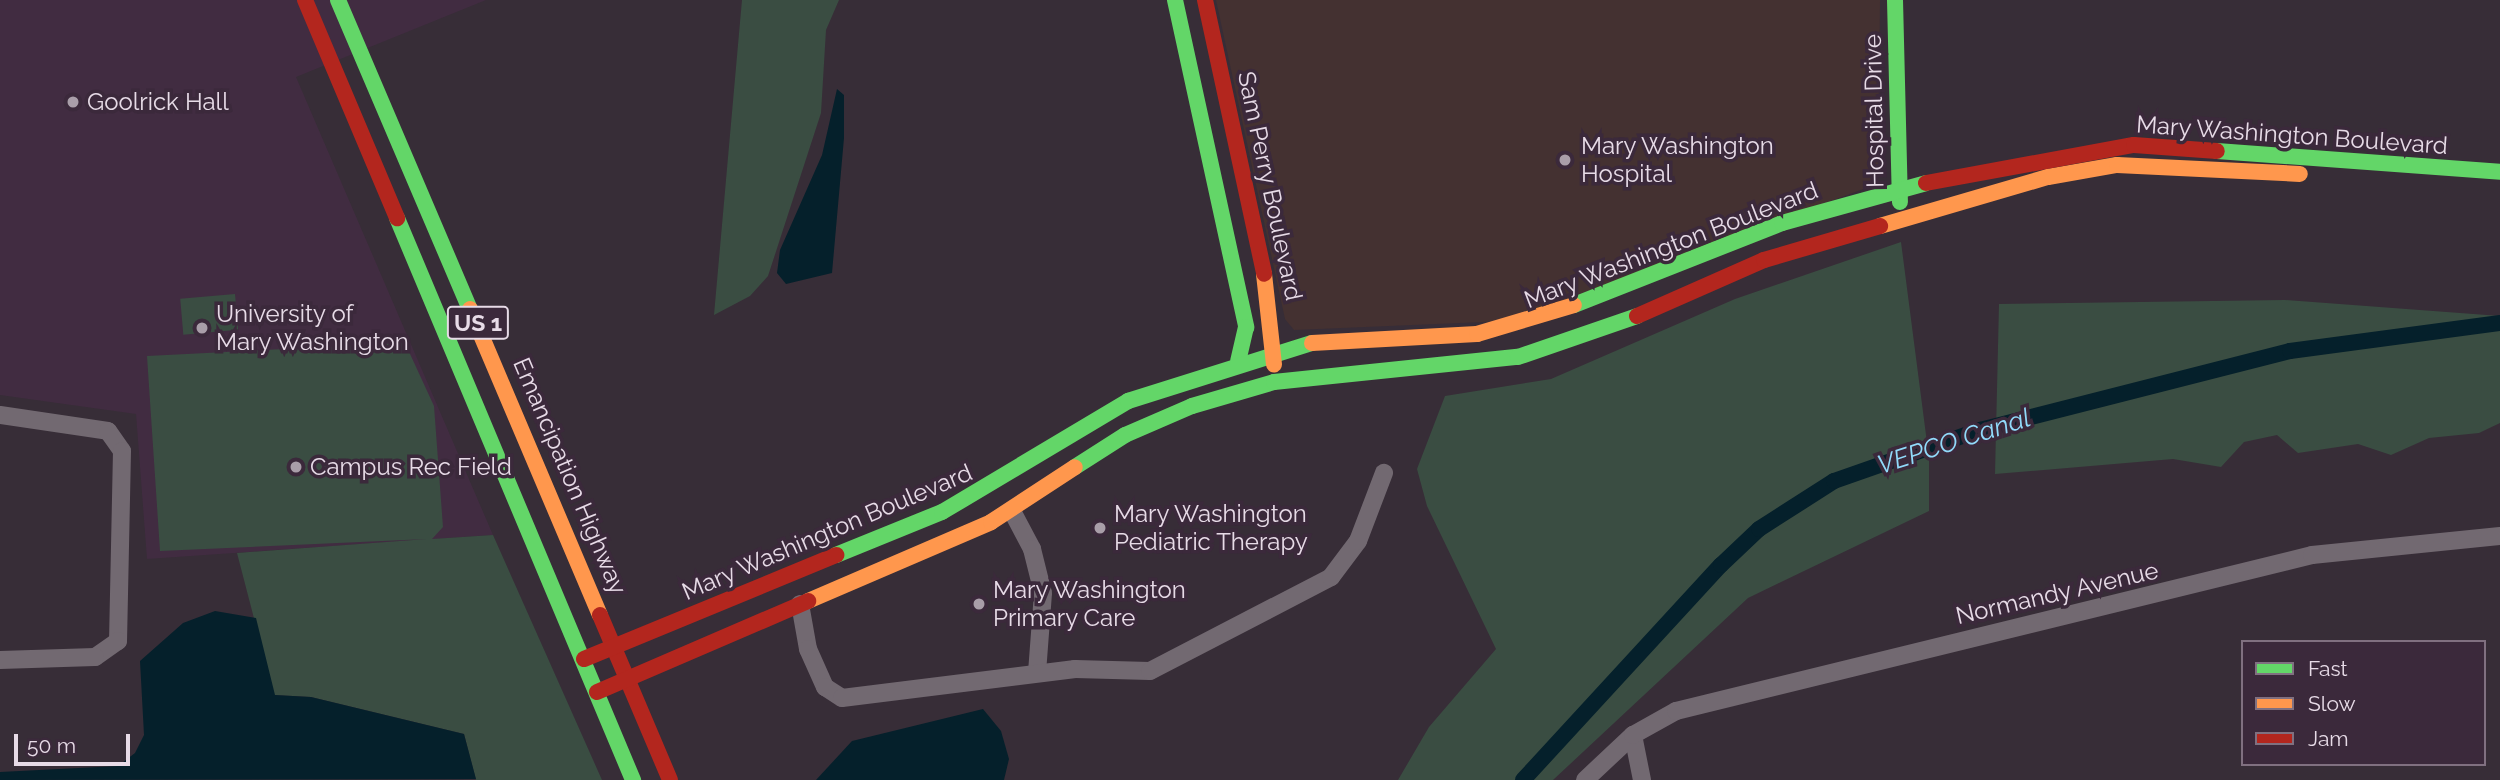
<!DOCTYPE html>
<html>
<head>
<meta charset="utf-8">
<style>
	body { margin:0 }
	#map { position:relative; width:2500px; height:780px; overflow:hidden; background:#372d37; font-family:Raleway,sans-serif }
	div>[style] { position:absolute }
	.built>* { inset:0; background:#412c41 }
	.medical>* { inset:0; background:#443131 }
	.green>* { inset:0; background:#3a4d42; transform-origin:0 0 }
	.water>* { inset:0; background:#05202b }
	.canal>* { height:16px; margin:-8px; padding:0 8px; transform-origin:8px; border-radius:8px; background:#05202b }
	.street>* { height:18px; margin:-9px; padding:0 9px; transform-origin:9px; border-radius:9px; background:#726971 }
	.fast>* { height:16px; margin:-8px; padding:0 8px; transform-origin:8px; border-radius:8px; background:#63d668 }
	.slow>* { height:16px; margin:-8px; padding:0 8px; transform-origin:8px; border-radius:8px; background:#ff974d }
	.jam>* { height:16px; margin:-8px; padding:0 8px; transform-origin:8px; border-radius:8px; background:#b3261e }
	.dots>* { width:19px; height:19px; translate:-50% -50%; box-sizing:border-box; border:4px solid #3b293b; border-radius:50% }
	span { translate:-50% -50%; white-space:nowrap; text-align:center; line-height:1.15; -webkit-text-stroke:7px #3b293b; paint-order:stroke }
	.shield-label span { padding:2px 5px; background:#3b293b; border:2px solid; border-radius:5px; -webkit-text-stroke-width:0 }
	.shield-label { font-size:23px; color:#e7dbe7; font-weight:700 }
	.poi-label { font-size:24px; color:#e7dbe7 }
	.left { translate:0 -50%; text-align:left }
	.street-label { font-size:24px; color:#e7dbe7 }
	.water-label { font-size:26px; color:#91dafa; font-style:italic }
	.legend { position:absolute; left:2241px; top:640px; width:245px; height:126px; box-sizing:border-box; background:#3b293b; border:2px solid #807080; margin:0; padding:9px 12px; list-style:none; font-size:21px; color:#e7dbe7 }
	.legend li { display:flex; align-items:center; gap:14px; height:35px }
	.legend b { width:35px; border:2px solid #807080 }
	.scale { position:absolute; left:14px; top:734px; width:116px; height:32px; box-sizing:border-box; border:4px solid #e7dbe7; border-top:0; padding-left:9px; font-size:21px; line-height:24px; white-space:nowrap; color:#e7dbe7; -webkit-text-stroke:5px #3b293b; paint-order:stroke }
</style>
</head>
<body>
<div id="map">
	<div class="built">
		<div style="clip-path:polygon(0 0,486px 0,296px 77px,493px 535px,147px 559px,136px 414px,0 395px)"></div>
	</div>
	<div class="medical">
		<div style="clip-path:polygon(1216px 0,1880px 0,1878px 171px,1866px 188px,1507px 321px,1294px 330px,1285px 319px)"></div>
	</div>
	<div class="green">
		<div style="clip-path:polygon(742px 0,839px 0,826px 30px,821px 113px,768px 276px,750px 296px,714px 315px)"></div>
		<div style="clip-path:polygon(1901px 242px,1929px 458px,1929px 511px,1748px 598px,1553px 780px,1398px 780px,1429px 727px,1496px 649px,1427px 506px,1417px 469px,1445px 396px,1551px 379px,1735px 299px)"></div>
		<div style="left:235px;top:294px;width:36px;height:55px;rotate:85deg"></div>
		<div style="clip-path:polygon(2285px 300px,2500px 316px,2500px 423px,2479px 433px,2429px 438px,2391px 455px,2358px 444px,2298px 453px,2277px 435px,2244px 442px,2221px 467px,2173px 459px,1995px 474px,1999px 304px)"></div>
		<div style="clip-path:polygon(405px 343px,434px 406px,443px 527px,432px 539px,493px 535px,602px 780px,476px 780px,464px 734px,311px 697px,274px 695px,237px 553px,427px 539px,160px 551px,147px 356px)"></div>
	</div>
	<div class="water">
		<div style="clip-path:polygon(837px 89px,844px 95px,844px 138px,832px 273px,786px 284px,777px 273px,780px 250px,822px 155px)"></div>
		<div style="clip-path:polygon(215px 611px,256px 618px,275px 695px,311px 697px,464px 734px,476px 779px,0 780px,0 772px,118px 766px,135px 753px,144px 735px,140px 661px,183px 623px)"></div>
		<div style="clip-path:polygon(983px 709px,1001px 731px,1009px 759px,1004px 780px,816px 780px,852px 741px)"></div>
	</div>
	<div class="canal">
		<div style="left:1523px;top:780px;width:292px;rotate:-47.4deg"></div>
		<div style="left:1721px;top:565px;width:52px;rotate:-43.5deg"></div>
		<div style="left:1759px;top:529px;width:89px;rotate:-32.6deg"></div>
		<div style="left:1834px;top:481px;width:155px;rotate:-19.3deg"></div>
		<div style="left:1980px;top:430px;width:320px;rotate:-14.3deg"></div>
		<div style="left:2290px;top:351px;width:212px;rotate:-7.6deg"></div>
	</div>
	<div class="street">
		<div style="left:0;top:415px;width:109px;rotate:8.4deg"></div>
		<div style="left:108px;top:431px;width:24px;rotate:55deg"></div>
		<div style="left:122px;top:451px;width:190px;rotate:91.2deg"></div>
		<div style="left:118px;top:641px;width:28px;rotate:145deg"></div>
		<div style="left:95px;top:657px;width:95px;rotate:178.2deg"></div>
		<div style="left:1012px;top:511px;width:43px;rotate:62.2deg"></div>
		<div style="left:1032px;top:549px;width:45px;rotate:76deg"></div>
		<div style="left:1043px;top:593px;width:80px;rotate:94.3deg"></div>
		<div style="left:800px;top:604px;width:46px;rotate:79.9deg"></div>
		<div style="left:808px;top:649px;width:42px;rotate:65.9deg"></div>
		<div style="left:825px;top:687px;width:20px;rotate:33deg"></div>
		<div style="left:842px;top:698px;width:235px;rotate:-7.1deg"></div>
		<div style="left:1075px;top:669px;width:75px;rotate:1.5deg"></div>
		<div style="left:1150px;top:671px;width:204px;rotate:-27.4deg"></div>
		<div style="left:1331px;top:577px;width:45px;rotate:-53.1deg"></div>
		<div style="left:1358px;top:541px;width:73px;rotate:-69.1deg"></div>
		<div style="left:1633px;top:735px;width:46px;rotate:78.7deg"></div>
		<div style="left:1585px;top:780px;width:66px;rotate:-43.2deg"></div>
		<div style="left:1633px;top:735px;width:49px;rotate:-29.2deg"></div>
		<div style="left:1676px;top:711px;width:655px;rotate:-13.78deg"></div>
		<div style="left:2312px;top:555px;width:189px;rotate:-5.8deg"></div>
	</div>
	<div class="fast">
		<div style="left:338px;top:0;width:336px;rotate:66.9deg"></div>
		<div style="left:1175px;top:0;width:335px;rotate:77.7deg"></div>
		<div style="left:1246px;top:327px;width:35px;rotate:103deg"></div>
		<div style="left:1895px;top:0;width:202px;rotate:88.6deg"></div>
		<div style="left:2217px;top:151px;width:284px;rotate:4.2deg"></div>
		<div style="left:397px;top:218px;width:610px;rotate:67.22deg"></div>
		<div style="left:1574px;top:305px;width:224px;rotate:-21.5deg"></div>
		<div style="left:1782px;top:223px;width:149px;rotate:-15.5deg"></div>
		<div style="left:1075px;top:467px;width:59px;rotate:-32.6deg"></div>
		<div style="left:1125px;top:435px;width:73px;rotate:-23.4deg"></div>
		<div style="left:1192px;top:406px;width:85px;rotate:-16.3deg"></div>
		<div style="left:1274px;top:382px;width:245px;rotate:-5.9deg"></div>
		<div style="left:1518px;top:357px;width:126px;rotate:-19deg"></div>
		<div style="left:836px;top:555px;width:114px;rotate:-22.1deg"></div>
		<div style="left:942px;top:512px;width:217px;rotate:-30.8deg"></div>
		<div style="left:1128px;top:401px;width:193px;rotate:-17.5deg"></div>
	</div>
	<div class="slow">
		<div style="left:1880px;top:226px;width:175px;rotate:-16.3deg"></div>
		<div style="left:2048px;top:177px;width:70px;rotate:-9.9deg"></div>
		<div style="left:2117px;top:165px;width:183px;rotate:2.8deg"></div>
		<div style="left:1264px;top:274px;width:91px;rotate:83.7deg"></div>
		<div style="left:470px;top:309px;width:332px;rotate:67deg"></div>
		<div style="left:1312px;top:343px;width:165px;rotate:-3.1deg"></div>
		<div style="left:1477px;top:334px;width:101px;rotate:-16.6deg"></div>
		<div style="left:808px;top:601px;width:199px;rotate:-23.3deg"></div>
		<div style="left:991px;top:522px;width:100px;rotate:-33.2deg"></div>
	</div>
	<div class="jam">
		<div style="left:305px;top:0;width:237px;rotate:67.1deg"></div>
		<div style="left:1205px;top:0;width:280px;rotate:77.8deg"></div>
		<div style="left:1926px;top:183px;width:211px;rotate:-10.4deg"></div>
		<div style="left:2134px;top:145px;width:83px;rotate:4.1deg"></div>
		<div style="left:1637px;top:316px;width:139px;rotate:-23.8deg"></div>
		<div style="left:1764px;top:260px;width:121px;rotate:-16.3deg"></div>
		<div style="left:600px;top:615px;width:179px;rotate:67deg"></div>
		<div style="left:584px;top:659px;width:273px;rotate:-22.4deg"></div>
		<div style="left:597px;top:692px;width:230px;rotate:-23.3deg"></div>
	</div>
	<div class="dots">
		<div style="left:73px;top:102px;background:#a99ea9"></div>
		<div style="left:1565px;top:160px;background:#a99ea9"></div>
		<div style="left:202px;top:328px;background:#a99ea9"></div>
		<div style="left:296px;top:467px;background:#a99ea9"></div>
		<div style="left:1100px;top:528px;background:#a99ea9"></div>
		<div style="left:979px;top:604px;background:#a99ea9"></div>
	</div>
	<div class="shield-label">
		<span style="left:478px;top:323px">US 1</span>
	</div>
	<div class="poi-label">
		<span class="left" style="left:87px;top:102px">Goolrick Hall</span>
		<span class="left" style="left:1581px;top:160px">Mary Washington<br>Hospital</span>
		<span class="left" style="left:216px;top:328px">University of<br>Mary Washington</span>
		<span class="left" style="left:310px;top:467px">Campus Rec Field</span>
		<span class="left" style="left:1114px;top:528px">Mary Washington<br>Pediatric Therapy</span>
		<span class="left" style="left:993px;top:604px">Mary Washington<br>Primary Care</span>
	</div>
	<div class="street-label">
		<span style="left:1874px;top:111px;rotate:-91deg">Hospital Drive</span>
		<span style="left:2292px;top:135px;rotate:4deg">Mary Washington Boulevard</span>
		<span style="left:1270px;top:186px;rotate:78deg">Sam Perry Boulevard</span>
		<span style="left:1671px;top:245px;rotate:-21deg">Mary Washington Boulevard</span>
		<span style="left:570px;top:476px;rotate:67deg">Emancipation Highway</span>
		<span style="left:827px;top:532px;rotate:-23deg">Mary Washington Boulevard</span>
		<span style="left:2057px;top:593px;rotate:-13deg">Normandy Avenue</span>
	</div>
	<div class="water-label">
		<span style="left:1954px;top:442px;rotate:-18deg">VEPCO Canal</span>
	</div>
	<ul class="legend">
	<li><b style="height:9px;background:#63d668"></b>Fast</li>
	<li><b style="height:9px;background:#ff974d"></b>Slow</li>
	<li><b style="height:9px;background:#b3261e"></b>Jam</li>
	</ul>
	<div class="scale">50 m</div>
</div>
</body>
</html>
